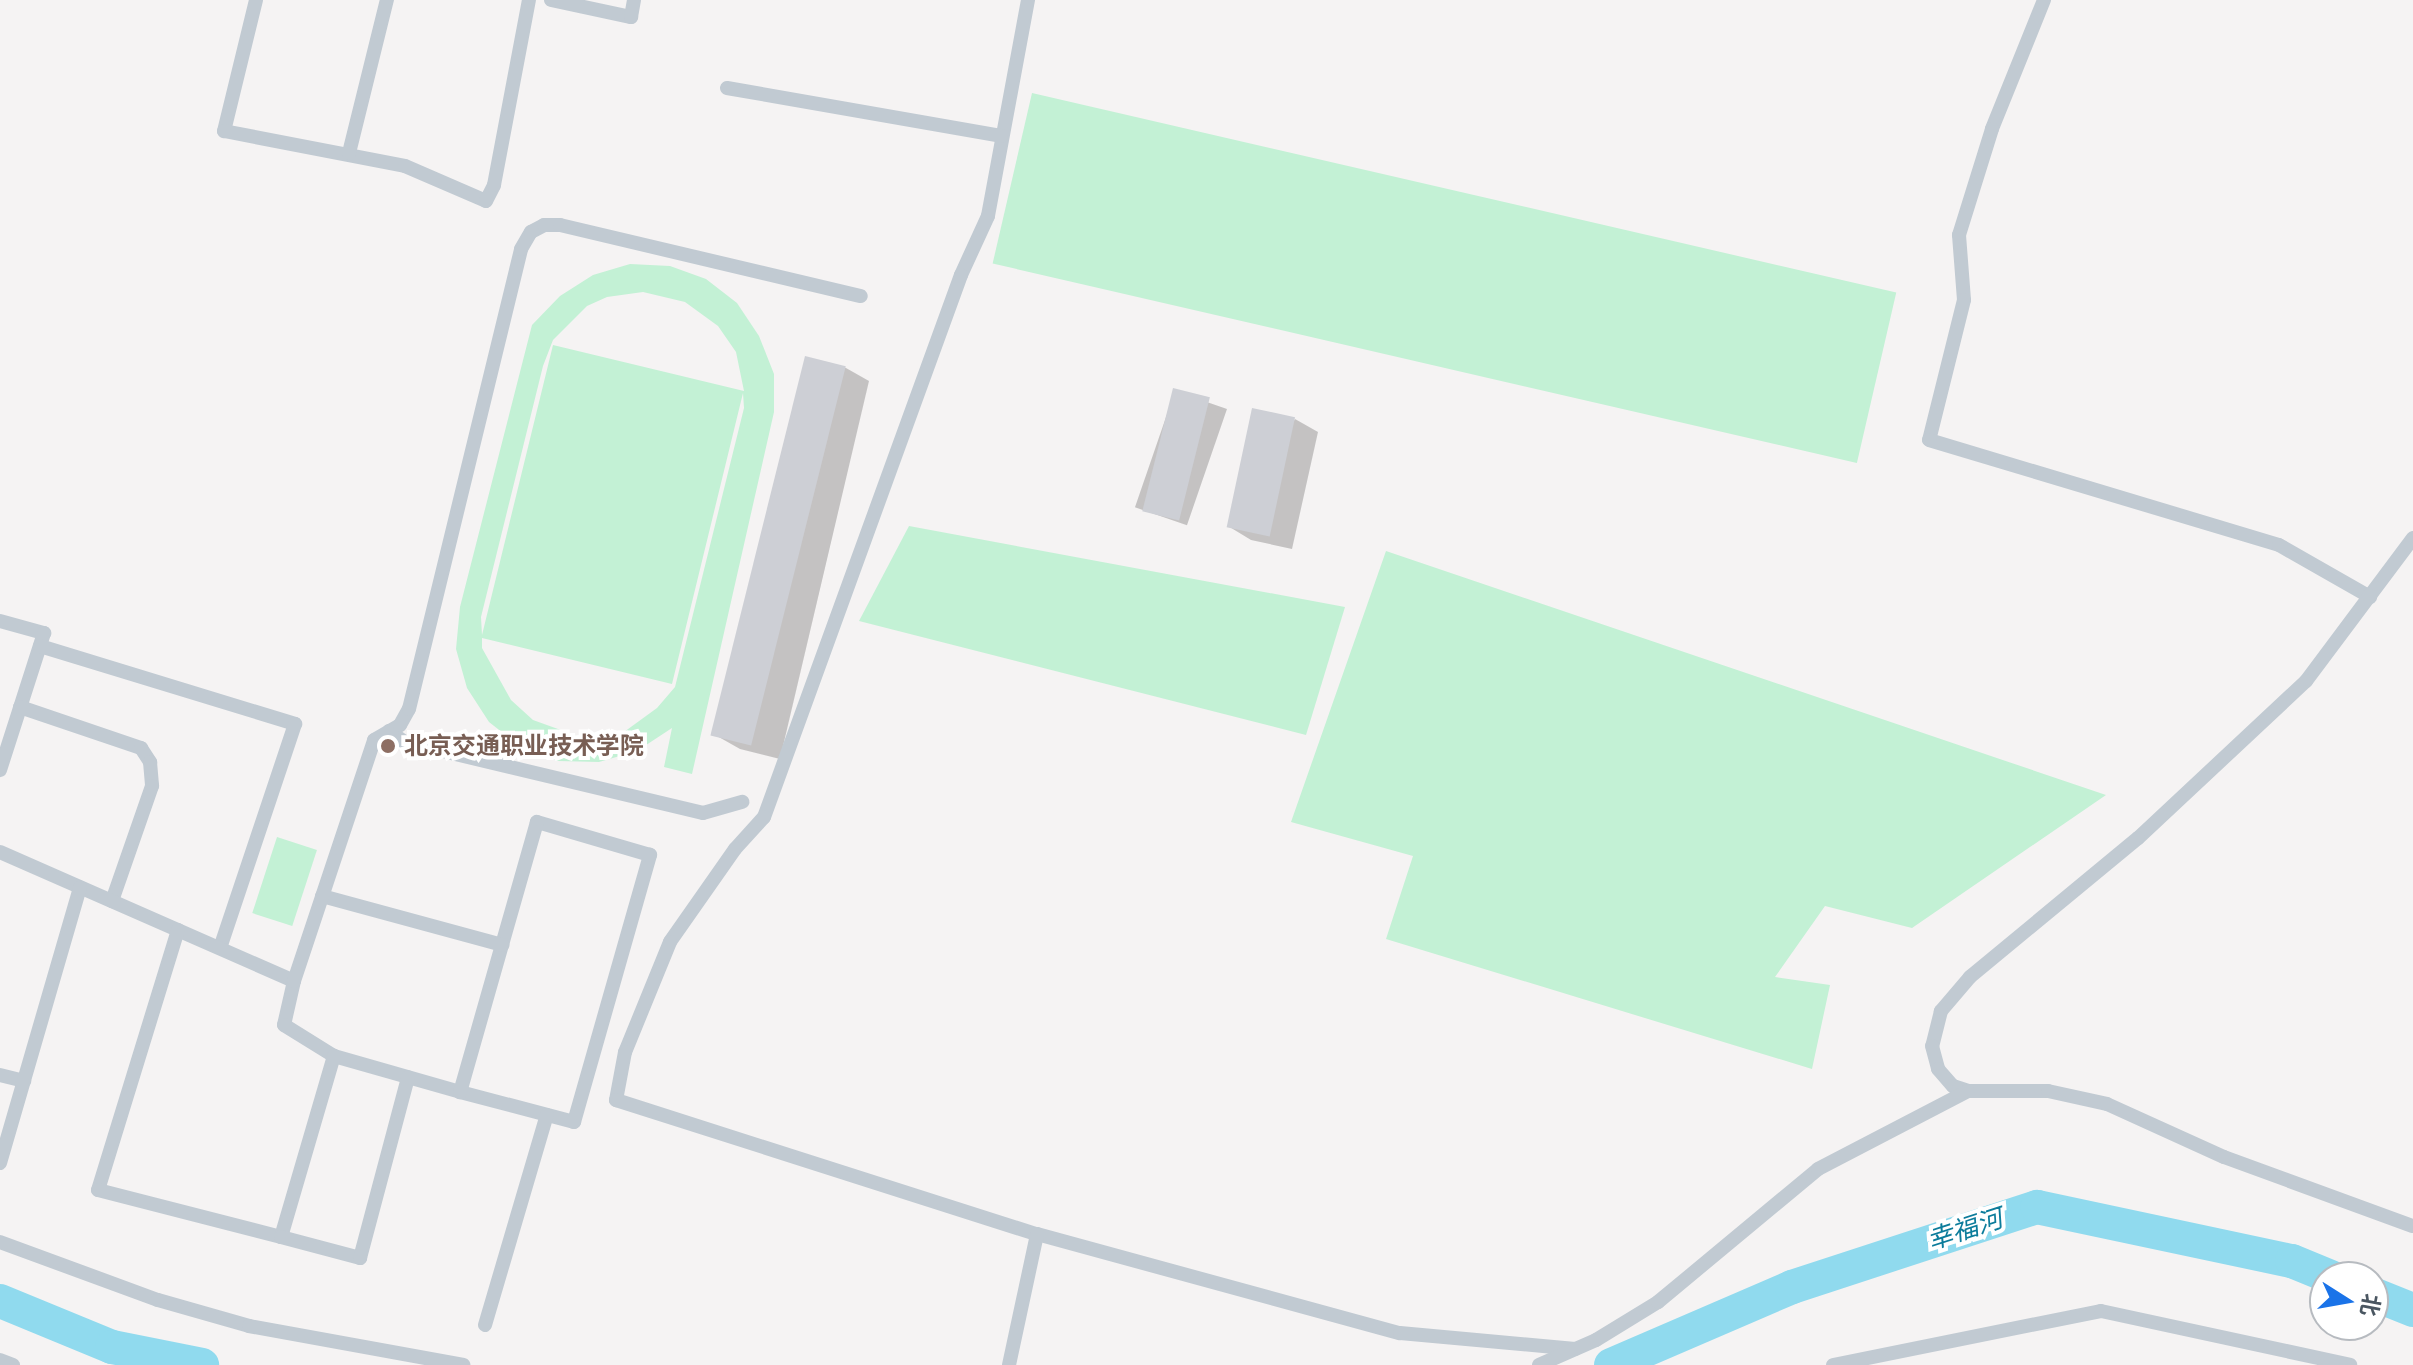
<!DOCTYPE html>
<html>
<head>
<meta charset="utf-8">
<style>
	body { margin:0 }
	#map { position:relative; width:2413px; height:1365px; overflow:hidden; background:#f5f3f3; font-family:Jost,"Noto Sans SC",sans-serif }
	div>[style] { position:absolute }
	.green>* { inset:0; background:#c3f1d5; transform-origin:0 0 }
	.shadow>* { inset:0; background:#0003; transform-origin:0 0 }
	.river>* { height:34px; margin:-17px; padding:0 17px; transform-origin:17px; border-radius:17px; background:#90daee }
	.building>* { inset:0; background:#cdcfd5; transform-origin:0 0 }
	.minor>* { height:14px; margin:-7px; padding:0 7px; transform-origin:7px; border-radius:7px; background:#c1cad2 }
	.dots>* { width:22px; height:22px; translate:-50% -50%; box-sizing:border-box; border:4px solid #fff; border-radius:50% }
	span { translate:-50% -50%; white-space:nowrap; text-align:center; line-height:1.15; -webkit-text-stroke:8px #fff; paint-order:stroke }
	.education-label { font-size:24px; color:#785e54; font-weight:700 }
	.left { translate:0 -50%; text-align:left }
	.water-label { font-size:26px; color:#0c7c9b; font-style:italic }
	.north { position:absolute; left:2309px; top:1261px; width:80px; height:80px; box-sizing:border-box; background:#fff; border:2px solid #b7bbc0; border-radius:50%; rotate:101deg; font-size:22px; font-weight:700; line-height:32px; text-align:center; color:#4a5661 }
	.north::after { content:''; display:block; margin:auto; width:28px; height:36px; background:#1a73e8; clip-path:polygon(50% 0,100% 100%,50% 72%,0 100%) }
</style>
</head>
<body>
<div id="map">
	<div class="green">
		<div style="left:1032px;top:93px;width:887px;height:175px;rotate:13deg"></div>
		<div style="clip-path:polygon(evenodd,630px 264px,670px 266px,706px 279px,737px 303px,759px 336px,774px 374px,774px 412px,692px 774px,664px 767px,672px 728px,637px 751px,599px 762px,558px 761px,521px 747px,489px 722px,467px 688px,456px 649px,460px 607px,532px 325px,560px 296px,593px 275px,630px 264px,643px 292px,685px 302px,718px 326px,736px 352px,744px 391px,553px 345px,482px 635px,481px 617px,543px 366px,553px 340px,587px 306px,607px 297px,643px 292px,630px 264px,743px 393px,744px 408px,675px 687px,657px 708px,624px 732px,583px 738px,533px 720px,511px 700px,482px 648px,482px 638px,672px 684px,743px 393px)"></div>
		<div style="clip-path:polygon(909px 526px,1345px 607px,1306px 735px,859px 621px)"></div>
		<div style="clip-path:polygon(1386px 551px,2106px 795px,1912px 928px,1825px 906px,1775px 977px,1830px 985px,1812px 1069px,1386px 939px,1413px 856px,1291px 822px)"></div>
		<div style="left:277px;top:837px;width:42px;height:80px;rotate:18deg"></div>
	</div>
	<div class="shadow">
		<div style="clip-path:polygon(807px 358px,846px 368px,869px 381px,780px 759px,740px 749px,717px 736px)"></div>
		<div style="left:1175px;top:391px;width:55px;height:123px;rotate:19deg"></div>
		<div style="clip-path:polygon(1295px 419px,1318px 432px,1292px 549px,1251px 540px,1228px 526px)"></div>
	</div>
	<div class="river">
		<div style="left:2373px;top:1294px;width:43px;rotate:21.8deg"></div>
		<div style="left:0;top:1301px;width:121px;rotate:22.3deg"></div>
		<div style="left:112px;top:1347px;width:92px;rotate:11.3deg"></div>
		<div style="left:1611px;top:1365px;width:197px;rotate:-23.3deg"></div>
		<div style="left:1792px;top:1287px;width:258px;rotate:-18.1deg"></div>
		<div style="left:2037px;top:1207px;width:261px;rotate:12deg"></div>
		<div style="left:2292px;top:1261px;width:42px;rotate:22.3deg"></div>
	</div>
	<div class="building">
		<div style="left:805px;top:356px;width:42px;height:391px;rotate:14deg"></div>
		<div style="left:1173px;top:388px;width:38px;height:127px;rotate:14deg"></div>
		<div style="left:1252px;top:408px;width:44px;height:122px;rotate:12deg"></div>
	</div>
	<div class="minor">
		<div style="left:256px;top:0;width:135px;rotate:103.7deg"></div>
		<div style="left:224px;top:131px;width:184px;rotate:10.9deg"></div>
		<div style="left:405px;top:166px;width:88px;rotate:23.4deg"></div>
		<div style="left:486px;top:201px;width:18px;rotate:-63deg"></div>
		<div style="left:494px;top:185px;width:188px;rotate:-79.3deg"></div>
		<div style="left:551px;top:0;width:82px;rotate:12deg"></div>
		<div style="left:631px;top:17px;width:17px;rotate:-80deg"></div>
		<div style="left:1028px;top:0;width:220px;rotate:100.5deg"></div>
		<div style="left:988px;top:216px;width:65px;rotate:114.6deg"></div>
		<div style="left:961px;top:275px;width:577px;rotate:109.97deg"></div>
		<div style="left:764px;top:817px;width:43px;rotate:132.2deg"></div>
		<div style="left:735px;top:849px;width:113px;rotate:125deg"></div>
		<div style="left:670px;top:942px;width:119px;rotate:112.2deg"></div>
		<div style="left:625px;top:1052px;width:49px;rotate:100.6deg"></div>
		<div style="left:616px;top:1100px;width:442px;rotate:17.7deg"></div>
		<div style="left:1037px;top:1234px;width:376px;rotate:15.3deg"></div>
		<div style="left:1400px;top:1333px;width:176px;rotate:5.2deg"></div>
		<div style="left:2044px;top:0;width:139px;rotate:112deg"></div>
		<div style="left:1992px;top:129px;width:111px;rotate:107.3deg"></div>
		<div style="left:1959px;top:235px;width:65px;rotate:85.6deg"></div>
		<div style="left:1964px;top:300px;width:144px;rotate:104deg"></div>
		<div style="left:1929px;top:440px;width:365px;rotate:16.7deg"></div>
		<div style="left:2279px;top:545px;width:105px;rotate:29.7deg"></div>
		<div style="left:727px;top:88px;width:278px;rotate:9.9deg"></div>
		<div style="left:349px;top:153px;width:158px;rotate:-76.1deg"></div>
		<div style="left:2413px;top:538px;width:179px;rotate:126.8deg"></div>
		<div style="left:2306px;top:681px;width:230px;rotate:136.9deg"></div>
		<div style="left:2138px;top:838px;width:218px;rotate:140.4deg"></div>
		<div style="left:1970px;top:977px;width:45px;rotate:130.5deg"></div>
		<div style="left:1941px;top:1011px;width:36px;rotate:104deg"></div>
		<div style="left:1932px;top:1046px;width:24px;rotate:75deg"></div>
		<div style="left:1938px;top:1069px;width:23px;rotate:49deg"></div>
		<div style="left:1953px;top:1086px;width:16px;rotate:18deg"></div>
		<div style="left:1968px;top:1091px;width:80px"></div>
		<div style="left:2048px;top:1091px;width:60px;rotate:12.4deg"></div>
		<div style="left:2107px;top:1104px;width:128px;rotate:24.4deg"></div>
		<div style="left:2224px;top:1157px;width:201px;rotate:20.1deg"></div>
		<div style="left:0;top:621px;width:46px;rotate:15.3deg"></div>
		<div style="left:44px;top:633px;width:144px;rotate:107.8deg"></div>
		<div style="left:40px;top:646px;width:267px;rotate:17deg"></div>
		<div style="left:295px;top:724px;width:236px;rotate:108.5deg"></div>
		<div style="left:20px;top:707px;width:128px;rotate:18.7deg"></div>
		<div style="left:141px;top:748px;width:17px;rotate:57deg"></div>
		<div style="left:150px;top:762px;width:24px;rotate:85deg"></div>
		<div style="left:152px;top:786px;width:122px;rotate:109.2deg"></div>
		<div style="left:389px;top:731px;width:19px;rotate:35deg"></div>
		<div style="left:405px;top:742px;width:306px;rotate:13.4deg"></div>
		<div style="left:703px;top:813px;width:41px;rotate:-15.8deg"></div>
		<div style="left:0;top:852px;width:321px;rotate:23.7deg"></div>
		<div style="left:294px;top:981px;width:45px;rotate:102.8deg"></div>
		<div style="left:284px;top:1025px;width:59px;rotate:31.8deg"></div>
		<div style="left:334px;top:1056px;width:131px;rotate:15.9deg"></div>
		<div style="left:460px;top:1092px;width:118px;rotate:14.7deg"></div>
		<div style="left:574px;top:1122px;width:278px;rotate:-74.1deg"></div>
		<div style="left:650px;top:855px;width:118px;rotate:-163.7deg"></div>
		<div style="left:537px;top:822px;width:281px;rotate:105.9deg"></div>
		<div style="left:322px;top:896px;width:187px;rotate:15.2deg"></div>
		<div style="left:178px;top:930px;width:272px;rotate:107.1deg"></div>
		<div style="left:98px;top:1190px;width:189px;rotate:14.4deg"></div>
		<div style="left:281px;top:1237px;width:189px;rotate:-73.7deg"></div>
		<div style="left:294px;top:981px;width:254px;rotate:-71.6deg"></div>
		<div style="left:374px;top:740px;width:30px;rotate:-30deg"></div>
		<div style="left:400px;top:725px;width:18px;rotate:-61deg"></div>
		<div style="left:409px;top:709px;width:473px;rotate:-76.3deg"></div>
		<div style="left:521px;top:249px;width:20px;rotate:-60deg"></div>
		<div style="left:531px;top:232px;width:15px;rotate:-28deg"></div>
		<div style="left:544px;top:225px;width:16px"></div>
		<div style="left:560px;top:225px;width:309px;rotate:13.3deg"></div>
		<div style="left:0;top:1075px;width:25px;rotate:14deg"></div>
		<div style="left:0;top:1163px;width:287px;rotate:-73.8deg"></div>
		<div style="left:281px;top:1237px;width:82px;rotate:14.9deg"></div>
		<div style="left:360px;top:1258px;width:187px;rotate:-75.1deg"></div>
		<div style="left:0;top:1242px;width:168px;rotate:20.2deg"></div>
		<div style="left:158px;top:1300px;width:95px;rotate:15.9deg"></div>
		<div style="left:249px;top:1326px;width:218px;rotate:10.3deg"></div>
		<div style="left:485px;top:1325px;width:219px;rotate:-73.6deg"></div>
		<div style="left:0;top:1360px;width:14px;rotate:21deg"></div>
		<div style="left:1009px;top:1365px;width:134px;rotate:-77.9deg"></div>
		<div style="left:1539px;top:1365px;width:62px;rotate:-23.7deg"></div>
		<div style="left:1596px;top:1340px;width:73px;rotate:-31.5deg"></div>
		<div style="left:1658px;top:1302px;width:208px;rotate:-39.7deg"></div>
		<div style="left:1818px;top:1169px;width:169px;rotate:-27.5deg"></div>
		<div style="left:1833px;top:1365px;width:273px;rotate:-11.4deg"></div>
		<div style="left:2101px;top:1311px;width:255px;rotate:12.2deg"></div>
	</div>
	<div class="dots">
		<div style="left:388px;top:746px;background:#8d6e63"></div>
	</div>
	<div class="education-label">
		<span class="left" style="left:404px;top:746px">北京交通职业技术学院</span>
	</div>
	<div class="water-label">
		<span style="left:1965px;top:1230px;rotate:-18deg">幸福河</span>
	</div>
	<div class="north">北</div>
</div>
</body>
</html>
